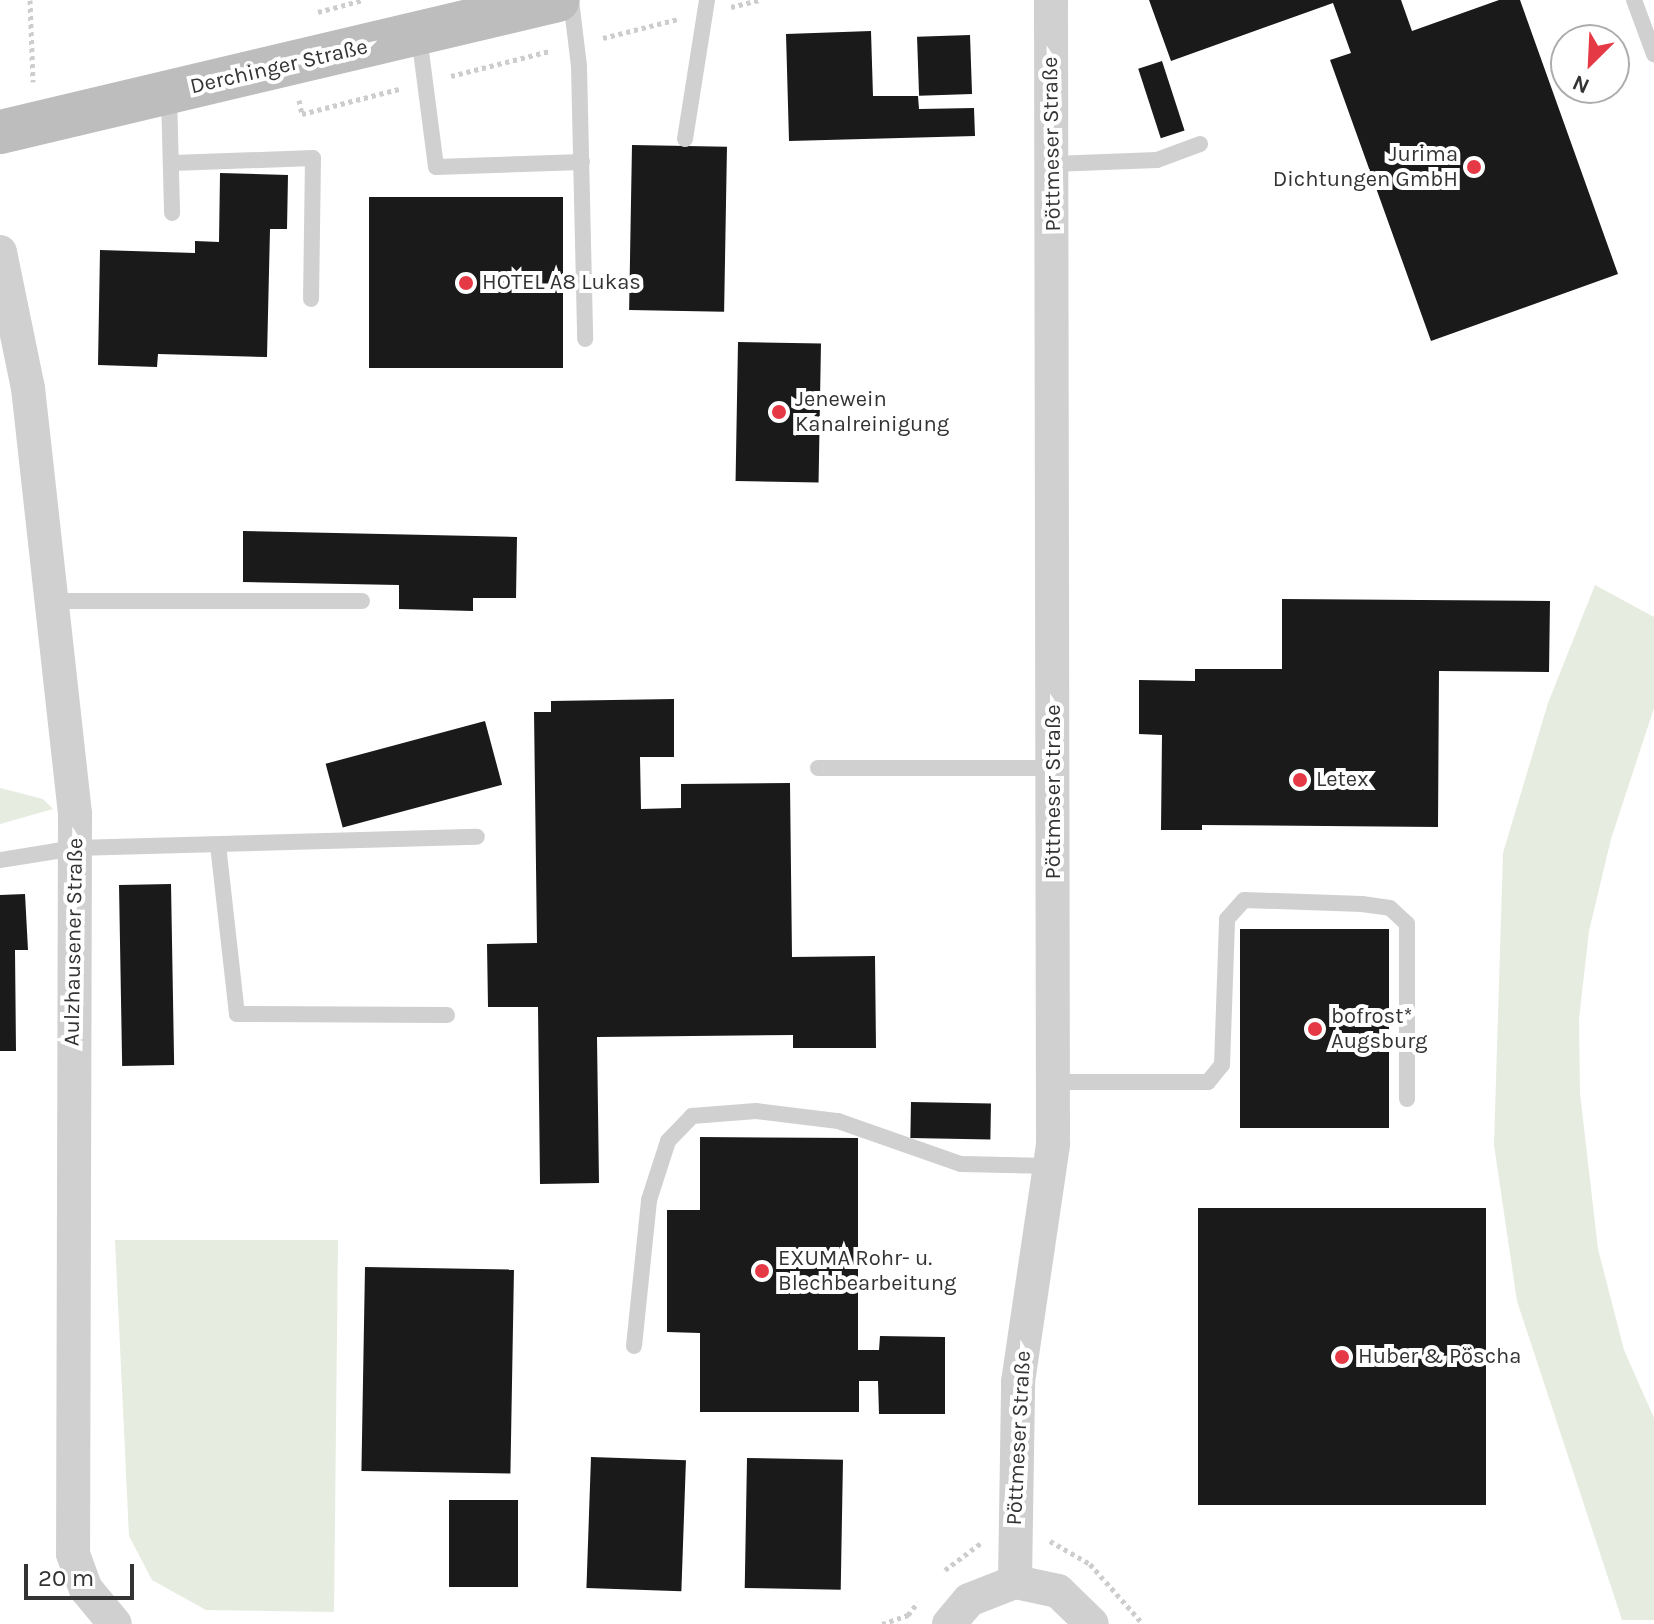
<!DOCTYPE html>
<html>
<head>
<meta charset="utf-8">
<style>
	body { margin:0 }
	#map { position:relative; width:1654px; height:1624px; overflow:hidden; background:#fff; font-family:Karla,sans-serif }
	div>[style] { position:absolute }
	.green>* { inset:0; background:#e6ecdf }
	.building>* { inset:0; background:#1a1a1a; transform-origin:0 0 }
	.path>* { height:5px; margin-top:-2.5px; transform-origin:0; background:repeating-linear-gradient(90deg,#cdcdcd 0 4px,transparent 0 8px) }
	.service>* { height:16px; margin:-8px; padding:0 8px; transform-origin:8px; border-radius:8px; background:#d0d0d0 }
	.minor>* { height:34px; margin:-17px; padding:0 17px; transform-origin:17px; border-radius:17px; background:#d0d0d0 }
	.secondary>* { height:44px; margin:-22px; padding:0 22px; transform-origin:22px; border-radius:22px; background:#bdbdbd }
	.dots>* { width:22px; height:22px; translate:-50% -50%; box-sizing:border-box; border:4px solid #fff; border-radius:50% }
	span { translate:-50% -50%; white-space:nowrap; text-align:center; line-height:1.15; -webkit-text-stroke:8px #fff; paint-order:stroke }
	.street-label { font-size:22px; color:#333 }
	.poi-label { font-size:22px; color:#333 }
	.right { translate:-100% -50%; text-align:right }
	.left { translate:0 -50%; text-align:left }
	.north { position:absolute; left:1550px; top:24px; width:80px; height:80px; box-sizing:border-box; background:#fff; border:2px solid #adadad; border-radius:50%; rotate:204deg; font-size:22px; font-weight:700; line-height:32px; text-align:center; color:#333 }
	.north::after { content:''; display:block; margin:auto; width:28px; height:36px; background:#e63946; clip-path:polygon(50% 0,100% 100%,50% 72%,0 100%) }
	.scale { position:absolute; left:24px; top:1564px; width:110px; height:36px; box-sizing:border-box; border:4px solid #333; border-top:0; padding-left:10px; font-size:24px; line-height:28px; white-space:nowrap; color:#333; -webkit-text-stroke:6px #fff; paint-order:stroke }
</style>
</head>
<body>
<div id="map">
	<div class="green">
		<div style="clip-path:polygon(1595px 585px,1654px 617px,1654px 708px,1611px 839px,1589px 931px,1579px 1019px,1580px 1093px,1598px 1249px,1624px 1350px,1654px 1418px,1654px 1620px,1622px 1620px,1517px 1301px,1494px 1145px,1503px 853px,1548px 703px)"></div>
		<div style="clip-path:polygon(0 788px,43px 799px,53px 809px,0 824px)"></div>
		<div style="clip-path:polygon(115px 1240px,338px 1240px,334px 1612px,206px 1610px,152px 1580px,129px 1536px)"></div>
	</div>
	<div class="building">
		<div style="clip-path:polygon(1149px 0,1401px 0,1412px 31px,1499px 0,1520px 0,1618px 274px,1431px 341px,1330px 60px,1351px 53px,1333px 3px,1171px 61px)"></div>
		<div style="clip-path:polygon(871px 31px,873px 96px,918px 96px,919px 109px,974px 108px,975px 136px,789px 141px,786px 34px)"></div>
		<div style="left:970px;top:35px;width:59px;height:53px;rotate:88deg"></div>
		<div style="left:1162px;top:61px;width:73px;height:25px;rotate:72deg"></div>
		<div style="left:632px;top:145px;width:95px;height:165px;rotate:1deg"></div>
		<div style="clip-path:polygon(220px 173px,288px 175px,287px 229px,270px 229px,267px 357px,158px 354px,157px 367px,98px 365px,100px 250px,195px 253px,195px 241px,219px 242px)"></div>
		<div style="left:369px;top:197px;width:194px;height:171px"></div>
		<div style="left:738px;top:342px;width:83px;height:139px;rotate:1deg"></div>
		<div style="clip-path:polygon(243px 531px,517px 537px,516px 598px,473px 598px,473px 611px,399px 609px,399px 585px,243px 582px)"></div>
		<div style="clip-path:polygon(1282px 599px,1550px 601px,1549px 672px,1439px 671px,1438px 827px,1202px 825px,1202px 830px,1161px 830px,1162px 735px,1139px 734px,1139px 680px,1195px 681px,1195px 669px,1282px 669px)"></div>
		<div style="clip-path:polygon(674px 699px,674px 757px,640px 757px,641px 809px,681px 808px,681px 784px,790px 783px,792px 957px,875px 956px,876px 1048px,793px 1048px,793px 1035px,597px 1037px,599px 1183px,540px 1184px,538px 1007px,488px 1007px,487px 944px,537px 943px,534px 712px,551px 712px,551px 701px)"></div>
		<div style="left:485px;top:721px;width:66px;height:165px;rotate:75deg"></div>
		<div style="left:171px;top:884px;width:181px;height:52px;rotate:89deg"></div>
		<div style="clip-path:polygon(25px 894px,28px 950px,15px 950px,16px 1051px,0 1051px,0 895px)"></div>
		<div style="left:1240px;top:929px;width:149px;height:199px"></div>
		<div style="left:911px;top:1102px;width:80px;height:36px;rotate:1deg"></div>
		<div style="clip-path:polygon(700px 1137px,858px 1138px,858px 1350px,879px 1350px,880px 1336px,945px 1337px,945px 1414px,879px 1414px,878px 1381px,859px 1381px,859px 1412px,700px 1412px,700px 1333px,667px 1332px,667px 1210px,700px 1210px)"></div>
		<div style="left:1198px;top:1208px;width:288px;height:297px"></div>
		<div style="left:365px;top:1267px;width:149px;height:204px;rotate:1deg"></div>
		<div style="left:591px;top:1457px;width:95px;height:131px;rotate:2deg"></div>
		<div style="left:747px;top:1458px;width:96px;height:130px;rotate:1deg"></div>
		<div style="left:449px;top:1500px;width:69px;height:87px"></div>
	</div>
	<div class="path">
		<div style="left:30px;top:0;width:82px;rotate:87.9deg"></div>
		<div style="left:731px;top:7px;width:29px;rotate:-14deg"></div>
		<div style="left:318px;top:12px;width:47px;rotate:-14.9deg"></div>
		<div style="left:603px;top:38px;width:77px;rotate:-14.2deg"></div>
		<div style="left:451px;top:76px;width:102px;rotate:-14.2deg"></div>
		<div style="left:299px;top:100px;width:14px;rotate:78deg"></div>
		<div style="left:302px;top:114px;width:100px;rotate:-14.5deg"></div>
		<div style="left:1050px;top:1541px;width:46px;rotate:29.9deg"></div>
		<div style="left:1090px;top:1564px;width:80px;rotate:48.5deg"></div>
		<div style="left:945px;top:1570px;width:45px;rotate:-36.9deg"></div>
		<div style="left:882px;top:1624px;width:28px;rotate:-19deg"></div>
		<div style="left:908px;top:1615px;width:16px;rotate:-52deg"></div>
	</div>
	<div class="service">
		<div style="left:571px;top:0;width:66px;rotate:83.1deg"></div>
		<div style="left:579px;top:66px;width:273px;rotate:88.7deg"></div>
		<div style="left:1634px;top:0;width:58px;rotate:69.7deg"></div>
		<div style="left:419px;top:36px;width:132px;rotate:82.6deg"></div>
		<div style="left:436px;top:167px;width:146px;rotate:-2deg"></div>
		<div style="left:169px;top:95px;width:118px;rotate:88.5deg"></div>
		<div style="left:685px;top:139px;width:141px;rotate:-81deg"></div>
		<div style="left:172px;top:163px;width:141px;rotate:-2deg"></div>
		<div style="left:313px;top:158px;width:141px;rotate:90.8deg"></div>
		<div style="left:1052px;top:164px;width:105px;rotate:-2.2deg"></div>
		<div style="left:1157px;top:160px;width:46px;rotate:-20.4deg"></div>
		<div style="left:52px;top:601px;width:310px"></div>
		<div style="left:818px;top:768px;width:236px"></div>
		<div style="left:218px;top:845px;width:170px;rotate:83.6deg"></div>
		<div style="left:237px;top:1014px;width:210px;rotate:0.3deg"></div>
		<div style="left:0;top:860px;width:76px;rotate:-9.1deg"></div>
		<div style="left:75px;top:848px;width:402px;rotate:-1.6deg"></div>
		<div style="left:1054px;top:1082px;width:154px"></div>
		<div style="left:1208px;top:1082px;width:22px;rotate:-51deg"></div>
		<div style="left:1222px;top:1065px;width:146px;rotate:-88deg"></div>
		<div style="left:1227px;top:919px;width:25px;rotate:-48deg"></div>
		<div style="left:1244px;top:900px;width:118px;rotate:1.9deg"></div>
		<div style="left:1362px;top:904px;width:28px;rotate:8deg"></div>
		<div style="left:1390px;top:908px;width:23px;rotate:43deg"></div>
		<div style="left:1407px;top:924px;width:175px;rotate:90deg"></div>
		<div style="left:634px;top:1346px;width:147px;rotate:-84.1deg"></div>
		<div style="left:649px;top:1200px;width:62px;rotate:-72.1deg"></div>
		<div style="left:668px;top:1141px;width:35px;rotate:-46deg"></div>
		<div style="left:692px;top:1116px;width:64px;rotate:-4.5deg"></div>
		<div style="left:756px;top:1111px;width:83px;rotate:7deg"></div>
		<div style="left:838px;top:1121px;width:130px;rotate:19.3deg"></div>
		<div style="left:961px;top:1164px;width:89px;rotate:1.3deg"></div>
	</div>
	<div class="minor">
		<div style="left:0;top:252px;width:139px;rotate:78.4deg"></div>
		<div style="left:28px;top:388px;width:429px;rotate:83.7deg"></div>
		<div style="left:75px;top:814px;width:740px;rotate:90.15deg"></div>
		<div style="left:73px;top:1554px;width:37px;rotate:70deg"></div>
		<div style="left:86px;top:1589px;width:45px;rotate:50.4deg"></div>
		<div style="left:1015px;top:1582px;width:200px;rotate:-89.1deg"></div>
		<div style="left:1018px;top:1382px;width:241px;rotate:-81.6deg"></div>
		<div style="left:1053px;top:1144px;width:1144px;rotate:-90.1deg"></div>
		<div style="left:949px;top:1624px;width:31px;rotate:-50deg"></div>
		<div style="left:969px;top:1600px;width:49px;rotate:-21.4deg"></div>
		<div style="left:1015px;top:1582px;width:44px;rotate:11.8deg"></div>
		<div style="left:1058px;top:1591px;width:47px;rotate:44.1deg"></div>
	</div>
	<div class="secondary">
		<div style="left:0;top:132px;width:573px;rotate:-13.31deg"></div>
	</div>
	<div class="dots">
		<div style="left:1474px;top:167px;background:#e63946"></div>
		<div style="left:466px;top:283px;background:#e63946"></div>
		<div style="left:779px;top:412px;background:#e63946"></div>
		<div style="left:1300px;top:780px;background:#e63946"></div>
		<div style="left:1315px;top:1029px;background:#e63946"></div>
		<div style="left:762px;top:1271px;background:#e63946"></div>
		<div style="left:1342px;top:1357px;background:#e63946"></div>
	</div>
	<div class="street-label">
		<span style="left:279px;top:67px;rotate:-13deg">Derchinger Straße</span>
		<span style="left:1052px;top:144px;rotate:-91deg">Pöttmeser Straße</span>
		<span style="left:1054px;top:792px;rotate:-90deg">Pöttmeser Straße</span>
		<span style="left:74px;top:942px;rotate:-89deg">Aulzhausener Straße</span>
		<span style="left:1019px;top:1438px;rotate:-87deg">Pöttmeser Straße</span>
	</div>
	<div class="poi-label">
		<span class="right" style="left:1458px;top:167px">Jurima<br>Dichtungen GmbH</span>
		<span class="left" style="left:482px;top:283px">HOTEL A8 Lukas</span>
		<span class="left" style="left:795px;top:412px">Jenewein<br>Kanalreinigung</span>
		<span class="left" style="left:1316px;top:780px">Letex</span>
		<span class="left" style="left:1331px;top:1029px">bofrost*<br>Augsburg</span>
		<span class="left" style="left:778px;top:1271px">EXUMA Rohr- u.<br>Blechbearbeitung</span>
		<span class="left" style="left:1358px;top:1357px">Huber &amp; Pöscha</span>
	</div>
	<div class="north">N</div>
	<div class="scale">20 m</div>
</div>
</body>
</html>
